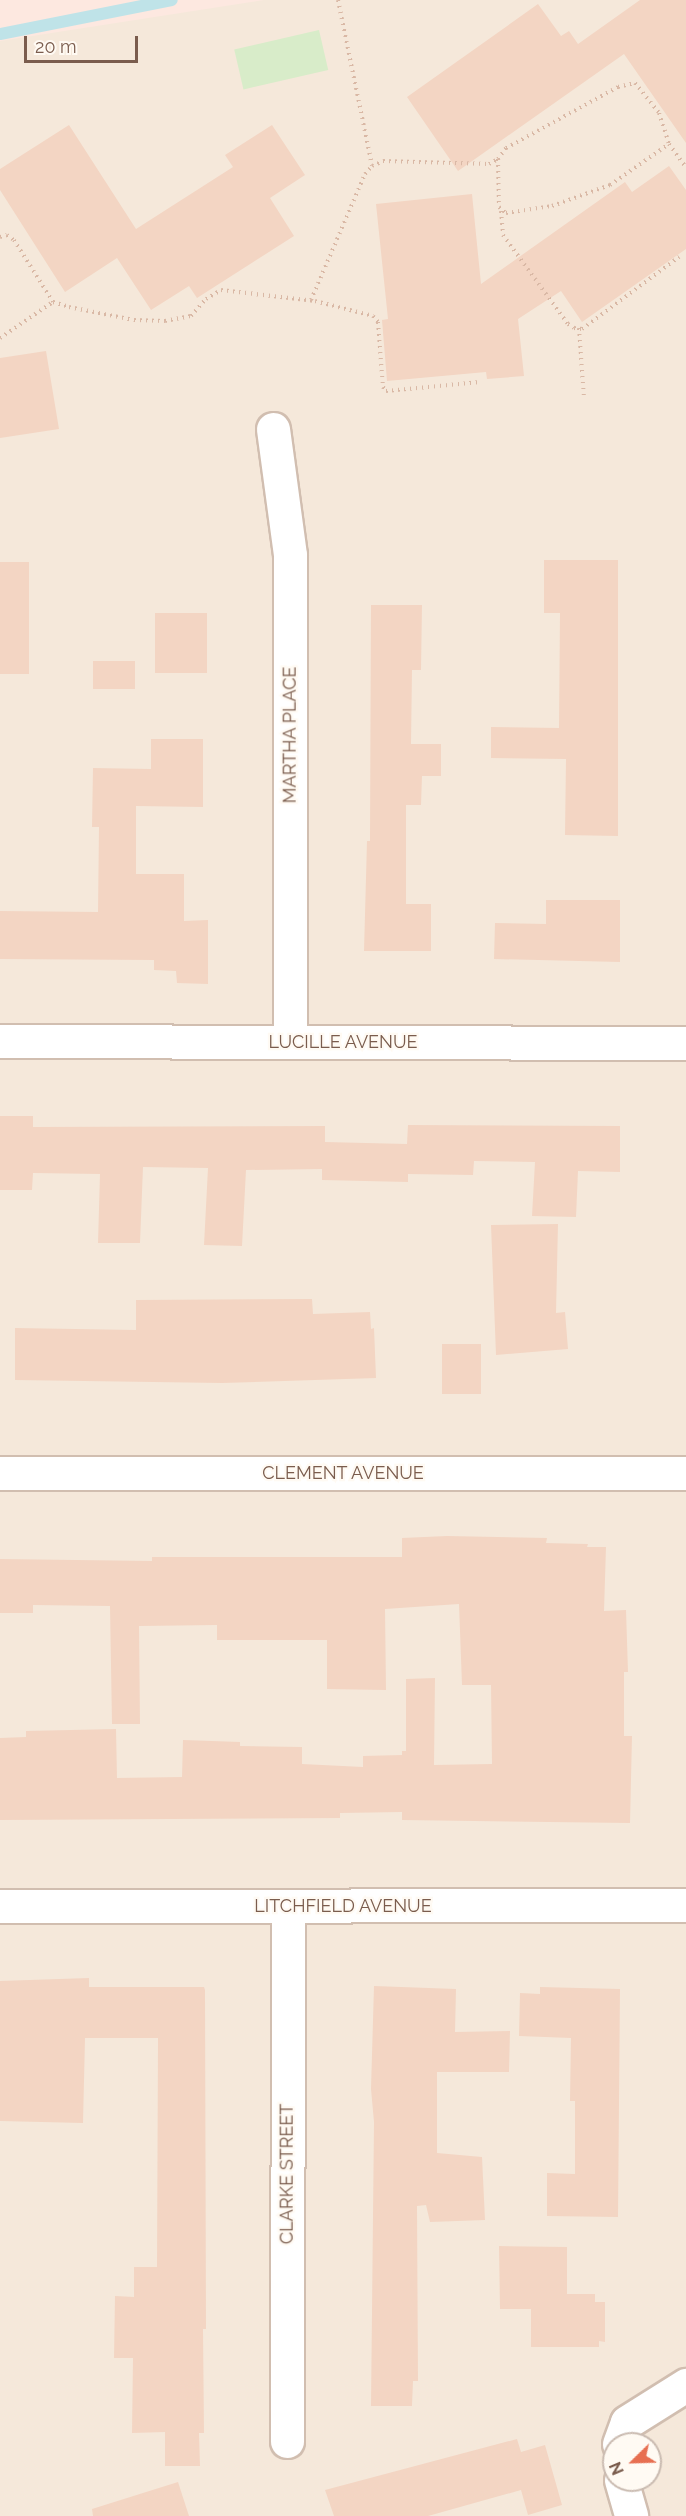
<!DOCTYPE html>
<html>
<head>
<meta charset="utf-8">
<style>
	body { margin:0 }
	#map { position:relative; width:686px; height:2516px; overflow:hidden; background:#fdf6ec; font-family:Raleway,sans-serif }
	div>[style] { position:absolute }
	.residential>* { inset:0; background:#f5e8da }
	.commercial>* { inset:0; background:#fde8e0 }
	.green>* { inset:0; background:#d8ecc9; transform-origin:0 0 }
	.stream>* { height:12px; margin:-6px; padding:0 6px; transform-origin:6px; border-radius:6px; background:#bfe3e8 }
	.building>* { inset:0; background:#f3d5c3; transform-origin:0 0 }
	.path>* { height:4px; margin-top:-2px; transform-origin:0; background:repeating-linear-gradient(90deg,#d9b8a5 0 1.5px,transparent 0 6px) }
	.roads { filter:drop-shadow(2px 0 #d1beb0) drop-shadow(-2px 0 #d1beb0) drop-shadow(0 2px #d1beb0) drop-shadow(0 -2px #d1beb0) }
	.minor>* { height:33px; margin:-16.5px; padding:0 16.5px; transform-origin:16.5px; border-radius:16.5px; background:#fff }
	span { translate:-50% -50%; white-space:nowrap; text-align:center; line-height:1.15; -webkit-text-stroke:4.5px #fffaf3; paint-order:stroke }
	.street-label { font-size:18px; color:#7a5c4d }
	.north { position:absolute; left:602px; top:2432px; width:60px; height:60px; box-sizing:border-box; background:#fffaf3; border:2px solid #cabbb1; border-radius:50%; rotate:247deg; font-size:16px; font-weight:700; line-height:24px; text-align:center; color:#7a5c4d }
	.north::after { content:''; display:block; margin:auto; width:21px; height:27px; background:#e76f51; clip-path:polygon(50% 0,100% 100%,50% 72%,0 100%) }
	.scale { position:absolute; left:24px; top:36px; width:114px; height:27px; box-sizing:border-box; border:3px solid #7a5c4d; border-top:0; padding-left:8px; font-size:18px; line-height:21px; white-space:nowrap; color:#7a5c4d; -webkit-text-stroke:4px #fffaf3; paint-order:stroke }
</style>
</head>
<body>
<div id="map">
	<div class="residential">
		<div style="clip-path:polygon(evenodd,0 0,686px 0,686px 2516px,0 2516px,0 0,614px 2444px,650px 2444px,650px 2480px,614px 2480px,614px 2444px)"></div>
	</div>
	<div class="commercial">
		<div style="clip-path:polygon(0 0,264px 0,0 41px)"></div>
	</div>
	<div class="green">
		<div style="left:319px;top:30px;width:41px;height:87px;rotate:77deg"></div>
	</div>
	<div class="stream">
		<div style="left:0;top:34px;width:175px;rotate:-11.2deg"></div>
	</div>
	<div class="building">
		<div style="clip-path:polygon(640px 0,686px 0,686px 143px,624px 54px,458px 171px,407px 97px,538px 4px,561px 36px,569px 31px,578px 44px)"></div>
		<div style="clip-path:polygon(69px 125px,136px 229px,233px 167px,225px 155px,272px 125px,305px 175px,270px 198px,294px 236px,197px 298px,189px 286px,151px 310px,117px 258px,65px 292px,0 190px,0 169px)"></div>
		<div style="clip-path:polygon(669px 166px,686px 190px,686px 249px,582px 322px,561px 291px,518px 319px,524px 376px,487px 379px,486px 372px,387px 381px,382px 320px,388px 319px,376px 204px,472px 194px,481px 284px,625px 182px,632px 192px)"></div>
		<div style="clip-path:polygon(46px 351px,59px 429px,0 438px,0 358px)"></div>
		<div style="clip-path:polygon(544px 560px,618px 560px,618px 836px,565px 835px,566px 759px,491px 758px,491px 727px,559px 728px,560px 613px,544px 613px)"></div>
		<div style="left:0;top:562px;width:29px;height:112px"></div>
		<div style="clip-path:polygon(371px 605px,422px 605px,421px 670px,412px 670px,411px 744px,441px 744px,441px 776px,422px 776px,421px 805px,406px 805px,406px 904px,431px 904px,431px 951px,364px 951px,367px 841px,370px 841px)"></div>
		<div style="left:155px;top:613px;width:52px;height:60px"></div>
		<div style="left:93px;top:661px;width:42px;height:28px"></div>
		<div style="clip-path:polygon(151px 739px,203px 739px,203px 807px,136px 806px,136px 874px,184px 874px,184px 921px,208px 920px,208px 984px,177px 983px,176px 971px,154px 970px,154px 960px,0 959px,0 911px,98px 912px,99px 827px,92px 827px,93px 768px,151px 769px)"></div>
		<div style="clip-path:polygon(546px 900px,620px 900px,620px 962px,494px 959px,495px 923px,546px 924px)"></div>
		<div style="clip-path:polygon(0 1116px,33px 1116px,33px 1127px,325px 1126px,325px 1142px,407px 1144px,408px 1125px,620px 1126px,620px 1172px,578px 1171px,576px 1217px,532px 1216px,535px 1162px,474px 1161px,473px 1175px,408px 1174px,408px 1182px,322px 1180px,322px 1169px,246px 1170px,242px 1246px,204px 1245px,208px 1168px,143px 1167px,140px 1243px,98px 1243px,100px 1174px,33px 1173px,32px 1190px,0 1190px)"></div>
		<div style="clip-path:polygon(558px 1224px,556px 1313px,565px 1312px,568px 1349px,496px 1355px,491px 1225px)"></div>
		<div style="clip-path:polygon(312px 1299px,313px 1314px,370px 1312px,371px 1329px,374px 1328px,376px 1378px,222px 1383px,15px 1380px,15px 1328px,136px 1330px,136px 1300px)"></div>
		<div style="left:481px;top:1344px;width:50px;height:39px;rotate:90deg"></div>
		<div style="clip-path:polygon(447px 1536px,547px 1538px,546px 1543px,588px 1544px,587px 1547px,606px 1547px,604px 1611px,626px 1610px,628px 1672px,624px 1672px,624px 1736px,632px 1736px,630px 1823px,402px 1820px,402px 1812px,340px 1813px,340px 1818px,0 1820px,0 1738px,26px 1737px,26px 1731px,116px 1729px,117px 1778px,182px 1777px,183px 1740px,240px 1742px,240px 1746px,302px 1747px,302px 1764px,363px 1767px,363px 1756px,402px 1755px,402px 1751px,406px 1751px,406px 1679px,435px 1678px,434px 1765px,492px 1764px,491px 1685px,462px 1685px,459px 1604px,385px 1609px,386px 1690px,327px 1689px,327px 1640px,217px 1640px,217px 1625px,139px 1626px,140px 1724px,112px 1724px,110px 1606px,33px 1605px,33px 1613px,0 1613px,0 1559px,152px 1561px,152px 1557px,402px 1557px,402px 1538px)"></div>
		<div style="clip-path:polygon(89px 1978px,89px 1987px,204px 1987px,205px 1990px,206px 2329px,203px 2329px,204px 2433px,199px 2433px,200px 2466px,165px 2466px,165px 2432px,132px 2433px,133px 2358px,114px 2358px,115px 2296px,134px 2297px,134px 2267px,157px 2267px,158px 2038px,85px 2038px,83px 2123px,0 2121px,0 1981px)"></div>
		<div style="clip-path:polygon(374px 1986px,456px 1989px,455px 2032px,510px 2031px,509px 2072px,437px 2072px,437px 2153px,482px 2157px,485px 2220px,430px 2222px,426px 2205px,417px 2206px,418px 2381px,413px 2381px,412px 2406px,371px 2406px,374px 2122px,371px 2089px)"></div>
		<div style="clip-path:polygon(540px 1987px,620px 1989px,618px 2217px,547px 2216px,547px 2173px,575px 2174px,575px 2101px,570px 2101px,571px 2038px,519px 2036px,520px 1993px,540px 1994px)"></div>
		<div style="clip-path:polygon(499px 2246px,567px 2247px,567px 2294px,595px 2294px,595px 2302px,605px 2302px,605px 2342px,599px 2341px,599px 2347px,531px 2347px,531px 2309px,500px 2309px)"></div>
		<div style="clip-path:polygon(517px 2439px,521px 2452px,545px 2445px,562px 2505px,528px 2515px,521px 2490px,428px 2516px,334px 2516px,325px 2490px)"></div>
		<div style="clip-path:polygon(178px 2482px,189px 2516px,93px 2516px,92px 2509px)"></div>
	</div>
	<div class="path">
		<div style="left:338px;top:0;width:169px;rotate:78.4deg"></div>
		<div style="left:498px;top:159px;width:48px;rotate:88.8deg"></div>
		<div style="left:499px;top:207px;width:9px;rotate:41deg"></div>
		<div style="left:506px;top:213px;width:47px;rotate:-8.7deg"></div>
		<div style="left:552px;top:206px;width:62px;rotate:-19.9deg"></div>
		<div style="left:610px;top:185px;width:72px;rotate:-34.8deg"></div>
		<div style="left:501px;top:211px;width:24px;rotate:85deg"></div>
		<div style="left:503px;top:235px;width:110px;rotate:53.9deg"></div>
		<div style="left:568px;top:324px;width:7px;rotate:34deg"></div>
		<div style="left:574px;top:328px;width:8px;rotate:7deg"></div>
		<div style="left:582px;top:329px;width:121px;rotate:-36.6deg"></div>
		<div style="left:0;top:237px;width:7px;rotate:-16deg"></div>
		<div style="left:7px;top:235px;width:9px;rotate:36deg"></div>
		<div style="left:14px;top:240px;width:73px;rotate:57.8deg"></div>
		<div style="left:53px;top:302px;width:17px;rotate:17deg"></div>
		<div style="left:69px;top:307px;width:66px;rotate:11.3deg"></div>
		<div style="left:134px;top:320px;width:31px;rotate:2deg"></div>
		<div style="left:165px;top:321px;width:26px;rotate:-11deg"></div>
		<div style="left:191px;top:316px;width:23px;rotate:-49deg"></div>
		<div style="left:206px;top:299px;width:17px;rotate:-31deg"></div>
		<div style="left:221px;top:290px;width:95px;rotate:6.7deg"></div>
		<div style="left:315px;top:301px;width:60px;rotate:14.5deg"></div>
		<div style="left:373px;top:316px;width:8px;rotate:50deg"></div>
		<div style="left:378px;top:322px;width:65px;rotate:85.6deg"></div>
		<div style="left:383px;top:387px;width:5px;rotate:53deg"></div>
		<div style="left:386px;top:391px;width:95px;rotate:-5.4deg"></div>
		<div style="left:311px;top:300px;width:137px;rotate:-66.8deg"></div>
		<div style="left:365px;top:174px;width:11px;rotate:-49deg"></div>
		<div style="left:372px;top:166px;width:12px;rotate:-24deg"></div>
		<div style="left:383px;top:161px;width:106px;rotate:1.6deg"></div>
		<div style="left:489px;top:164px;width:10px;rotate:-29deg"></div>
		<div style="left:498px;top:159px;width:14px;rotate:-54deg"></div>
		<div style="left:506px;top:148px;width:128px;rotate:-28.6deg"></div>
		<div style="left:618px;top:87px;width:17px;rotate:-13deg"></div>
		<div style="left:635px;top:83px;width:38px;rotate:51deg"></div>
		<div style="left:659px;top:113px;width:33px;rotate:72deg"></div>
		<div style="left:669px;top:144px;width:29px;rotate:54deg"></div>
		<div style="left:579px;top:328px;width:70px;rotate:85.9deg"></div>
		<div style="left:0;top:338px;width:64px;rotate:-34.2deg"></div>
	</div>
	<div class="roads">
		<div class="minor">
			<div style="left:273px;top:429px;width:127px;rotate:82.3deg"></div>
			<div style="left:290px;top:555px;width:487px;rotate:90deg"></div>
			<div style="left:0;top:1041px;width:686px;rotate:0.17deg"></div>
			<div style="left:0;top:1473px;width:686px"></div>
			<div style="left:0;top:1906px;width:686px;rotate:-0.08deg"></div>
			<div style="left:287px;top:2441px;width:535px;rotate:-89.89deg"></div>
			<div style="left:619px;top:2444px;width:23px;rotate:-70deg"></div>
			<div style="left:627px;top:2422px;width:70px;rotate:-32.1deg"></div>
			<div style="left:621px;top:2480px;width:37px;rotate:74deg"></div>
		</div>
	</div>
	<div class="street-label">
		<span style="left:290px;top:735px;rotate:-90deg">MARTHA PLACE</span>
		<span style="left:343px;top:1042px">LUCILLE AVENUE</span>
		<span style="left:343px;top:1473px">CLEMENT AVENUE</span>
		<span style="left:343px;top:1906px">LITCHFIELD AVENUE</span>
		<span style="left:287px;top:2174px;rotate:-90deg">CLARKE STREET</span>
	</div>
	<div class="north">N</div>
	<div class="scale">20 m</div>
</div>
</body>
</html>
